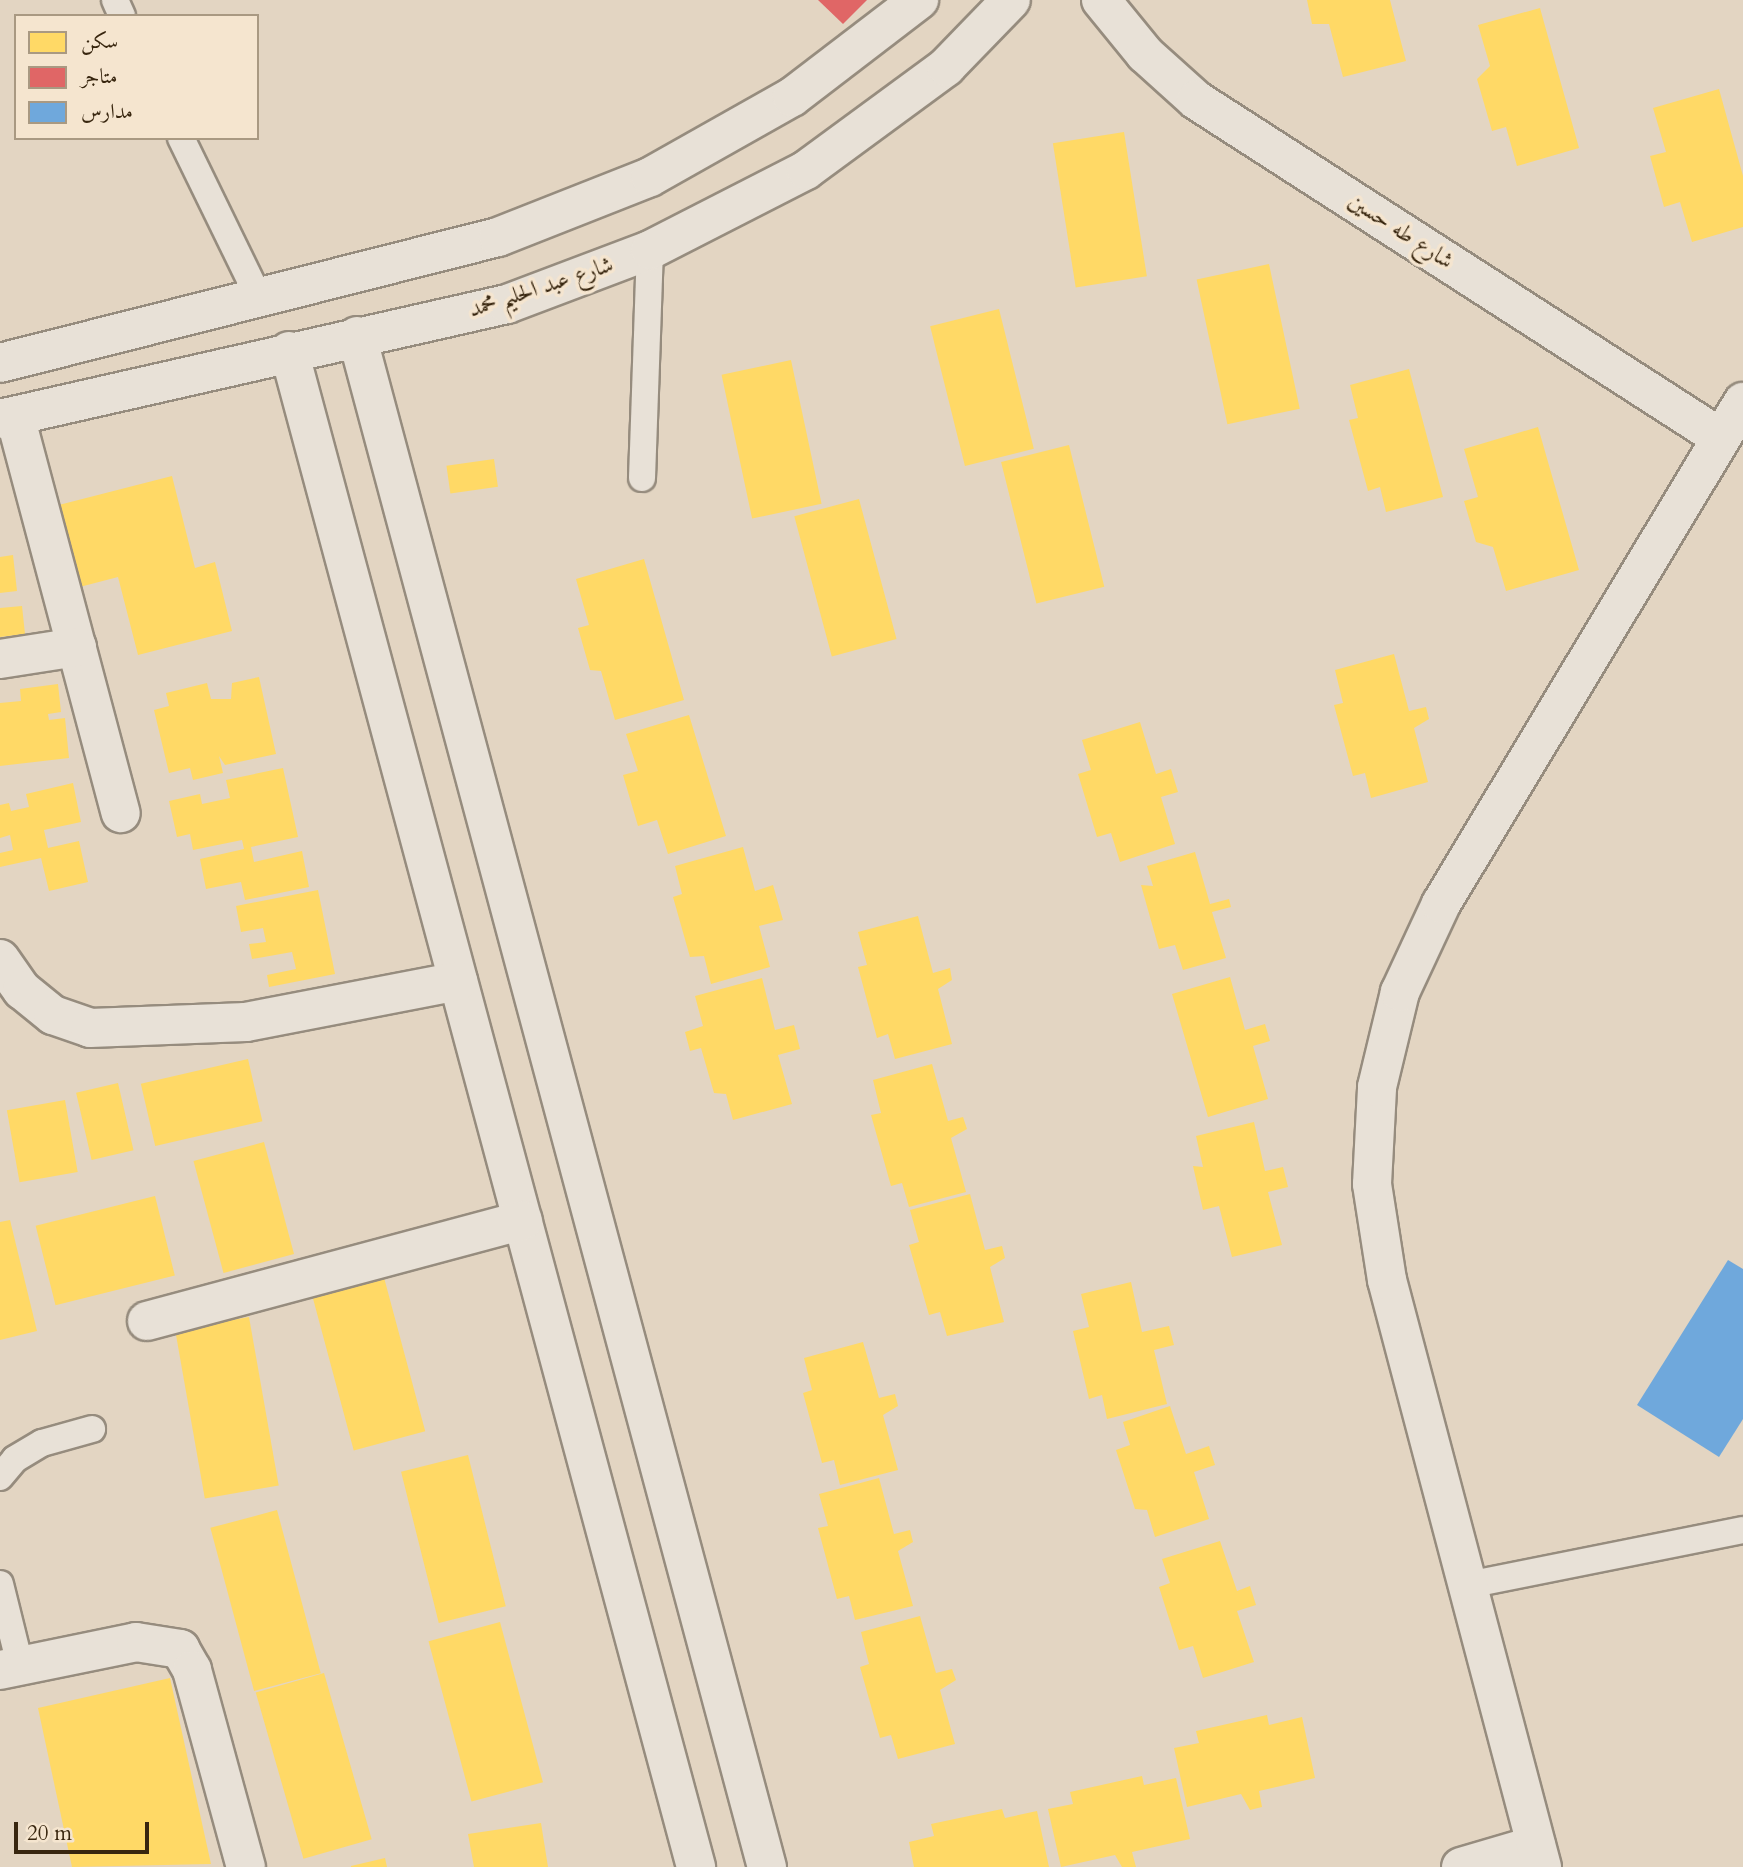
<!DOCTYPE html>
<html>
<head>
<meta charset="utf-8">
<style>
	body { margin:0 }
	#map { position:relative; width:1743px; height:1867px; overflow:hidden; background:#e3d5c2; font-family:Cardo,Amiri,serif }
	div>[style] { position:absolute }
	.homes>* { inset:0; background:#ffd966; transform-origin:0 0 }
	.shops>* { inset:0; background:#e06666 }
	.schools>* { inset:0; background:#6fa8dc }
	.roads { filter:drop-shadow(2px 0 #968c7e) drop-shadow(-2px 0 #968c7e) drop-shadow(0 2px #968c7e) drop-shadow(0 -2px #968c7e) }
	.service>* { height:26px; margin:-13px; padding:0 13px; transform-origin:13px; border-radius:13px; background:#e8e1d7 }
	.minor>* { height:38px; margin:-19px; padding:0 19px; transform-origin:19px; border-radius:19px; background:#e8e1d7 }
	span { translate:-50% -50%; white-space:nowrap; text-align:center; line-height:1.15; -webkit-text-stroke:7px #f5e5cf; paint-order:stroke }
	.street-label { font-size:23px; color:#38260f }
	.legend { position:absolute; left:14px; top:14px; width:245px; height:126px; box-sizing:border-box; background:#f5e5cf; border:2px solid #a99982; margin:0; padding:9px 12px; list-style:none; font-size:21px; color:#38260f }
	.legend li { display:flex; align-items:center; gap:14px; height:35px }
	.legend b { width:35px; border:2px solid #a99982 }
	.scale { position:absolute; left:14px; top:1822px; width:135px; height:32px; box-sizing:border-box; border:4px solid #38260f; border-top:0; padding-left:9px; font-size:21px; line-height:24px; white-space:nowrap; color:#38260f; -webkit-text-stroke:5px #f5e5cf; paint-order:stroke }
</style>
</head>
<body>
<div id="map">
	<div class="homes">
		<div style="clip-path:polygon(1307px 0,1390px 0,1406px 61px,1343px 77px,1329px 24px,1312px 24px)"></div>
		<div style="clip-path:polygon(1540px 8px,1579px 148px,1517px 166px,1506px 127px,1492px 131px,1477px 79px,1490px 66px,1478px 25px)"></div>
		<div style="clip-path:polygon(1719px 89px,1743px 176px,1743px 227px,1692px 242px,1680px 202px,1664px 207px,1650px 156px,1666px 152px,1653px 108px)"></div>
		<div style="left:1124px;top:132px;width:146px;height:72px;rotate:81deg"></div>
		<div style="left:1269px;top:264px;width:148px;height:74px;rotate:78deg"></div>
		<div style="left:999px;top:309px;width:144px;height:71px;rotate:76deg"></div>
		<div style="left:791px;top:360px;width:147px;height:71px;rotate:78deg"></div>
		<div style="clip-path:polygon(1409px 369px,1443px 497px,1386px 512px,1380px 487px,1368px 491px,1349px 420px,1358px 418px,1350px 385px)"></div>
		<div style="clip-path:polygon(1538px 427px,1579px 570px,1506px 591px,1493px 547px,1476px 542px,1464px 501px,1478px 497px,1464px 449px)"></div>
		<div style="left:1069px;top:445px;width:146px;height:70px;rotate:76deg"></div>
		<div style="left:494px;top:459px;width:28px;height:48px;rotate:82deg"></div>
		<div style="clip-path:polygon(172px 476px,195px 568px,215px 562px,232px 631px,138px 655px,118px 577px,72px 589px,51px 507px)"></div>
		<div style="left:859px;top:499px;width:145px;height:67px;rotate:75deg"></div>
		<div style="clip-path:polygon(13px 555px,17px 591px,0 593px,0 557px)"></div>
		<div style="clip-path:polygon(644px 559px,684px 700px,615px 720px,601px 671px,590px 670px,578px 628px,589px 625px,576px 579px)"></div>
		<div style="clip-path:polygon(22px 606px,25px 634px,0 637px,0 608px)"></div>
		<div style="clip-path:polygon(1394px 654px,1409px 711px,1426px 707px,1429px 719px,1414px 728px,1428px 782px,1371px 798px,1365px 773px,1353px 776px,1334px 705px,1343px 703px,1335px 670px)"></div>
		<div style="clip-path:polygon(259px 677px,276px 754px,225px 765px,219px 756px,223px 773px,193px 780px,190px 768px,169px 773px,154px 710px,169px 706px,166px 693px,207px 683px,211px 699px,231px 699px,232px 683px)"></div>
		<div style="clip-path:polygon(58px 684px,61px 712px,48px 714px,49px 720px,65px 718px,69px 758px,0 766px,0 703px,21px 701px,20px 689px)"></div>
		<div style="clip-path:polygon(689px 715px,726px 836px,668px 854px,657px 820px,638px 826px,623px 775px,638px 771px,626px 734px)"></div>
		<div style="clip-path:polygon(1140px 722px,1156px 774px,1171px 769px,1178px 792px,1161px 797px,1175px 844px,1120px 862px,1111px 833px,1097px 837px,1078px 774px,1091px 770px,1082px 740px)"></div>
		<div style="clip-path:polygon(283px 768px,298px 837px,251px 847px,254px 862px,302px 851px,309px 887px,245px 900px,241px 882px,206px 889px,200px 859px,244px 849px,242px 840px,193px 850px,190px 834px,177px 837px,169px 801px,200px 794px,202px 804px,230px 798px,226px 780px)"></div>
		<div style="clip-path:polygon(73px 783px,81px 822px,44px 830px,48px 848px,79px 841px,88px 882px,49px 891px,41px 858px,0 867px,0 853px,13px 850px,10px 835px,0 838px,0 805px,9px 803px,11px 811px,29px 807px,26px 794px)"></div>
		<div style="clip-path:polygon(743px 847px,755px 891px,773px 885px,783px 920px,759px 926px,770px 967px,711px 984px,704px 956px,690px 957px,673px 897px,682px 894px,675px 866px)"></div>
		<div style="clip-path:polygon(1195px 852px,1210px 904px,1229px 899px,1231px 907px,1212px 912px,1226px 958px,1183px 970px,1175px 945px,1159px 949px,1141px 885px,1153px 886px,1147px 866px)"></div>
		<div style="clip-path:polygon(318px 890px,335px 974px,269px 987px,267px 975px,296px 969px,292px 952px,252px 959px,249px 944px,266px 942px,263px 928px,241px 932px,236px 906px)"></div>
		<div style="clip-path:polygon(918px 916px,933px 973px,950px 968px,952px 980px,938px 989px,952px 1044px,895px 1059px,888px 1034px,877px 1038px,858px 967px,867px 965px,858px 932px)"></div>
		<div style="clip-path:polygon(1230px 977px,1245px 1030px,1265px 1024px,1270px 1041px,1253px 1046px,1268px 1099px,1208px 1117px,1172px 994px)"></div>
		<div style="clip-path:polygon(762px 978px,775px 1030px,794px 1025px,800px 1049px,778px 1055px,792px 1104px,733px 1120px,726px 1094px,714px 1093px,701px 1048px,690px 1051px,685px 1032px,703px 1026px,695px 996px)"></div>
		<div style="left:248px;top:1059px;width:64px;height:110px;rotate:77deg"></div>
		<div style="clip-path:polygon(932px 1064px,948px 1121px,963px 1117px,967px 1129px,951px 1138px,966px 1192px,909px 1207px,902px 1183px,891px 1186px,871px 1115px,881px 1113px,873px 1080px)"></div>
		<div style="left:118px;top:1083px;width:69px;height:43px;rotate:77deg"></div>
		<div style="left:65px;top:1100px;width:73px;height:59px;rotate:80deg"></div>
		<div style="clip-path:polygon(1254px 1122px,1265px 1171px,1283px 1167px,1288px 1187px,1268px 1192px,1282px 1245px,1232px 1257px,1219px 1206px,1203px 1210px,1193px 1166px,1203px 1167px,1196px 1136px)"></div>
		<div style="left:264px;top:1142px;width:116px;height:73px;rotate:75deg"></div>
		<div style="clip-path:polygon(970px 1194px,985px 1250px,1002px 1246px,1005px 1258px,990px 1267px,1004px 1322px,947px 1336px,940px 1312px,929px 1315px,909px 1245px,919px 1242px,910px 1210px)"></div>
		<div style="left:155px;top:1196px;width:82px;height:123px;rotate:76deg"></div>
		<div style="clip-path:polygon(10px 1220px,37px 1331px,0 1340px,0 1222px)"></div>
		<div style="left:382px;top:1270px;width:167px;height:74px;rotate:75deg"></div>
		<div style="clip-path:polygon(1131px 1282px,1142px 1332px,1169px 1326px,1174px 1345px,1154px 1350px,1167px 1404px,1107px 1419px,1102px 1395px,1089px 1399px,1073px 1331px,1089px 1327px,1081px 1294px)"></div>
		<div style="left:249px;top:1317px;width:171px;height:75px;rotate:80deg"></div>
		<div style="clip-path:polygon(863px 1342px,879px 1398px,895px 1394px,898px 1406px,883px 1415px,898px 1470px,840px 1485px,834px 1460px,822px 1463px,803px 1393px,812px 1390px,804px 1358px)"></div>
		<div style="clip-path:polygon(1170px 1406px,1186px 1454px,1209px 1446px,1215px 1465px,1194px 1472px,1209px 1519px,1155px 1537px,1147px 1510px,1135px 1509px,1116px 1450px,1130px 1445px,1123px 1422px)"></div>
		<div style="left:468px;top:1455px;width:156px;height:69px;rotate:76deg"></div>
		<div style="clip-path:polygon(879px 1478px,894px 1534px,910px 1530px,913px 1542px,898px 1551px,913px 1606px,855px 1620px,849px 1596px,837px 1599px,818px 1528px,828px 1526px,819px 1494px)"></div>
		<div style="left:277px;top:1510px;width:169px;height:69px;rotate:75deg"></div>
		<div style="clip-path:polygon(1220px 1541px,1237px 1591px,1250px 1586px,1256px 1605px,1237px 1611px,1254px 1662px,1203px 1678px,1193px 1646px,1179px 1650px,1159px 1587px,1170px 1583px,1162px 1559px)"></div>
		<div style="clip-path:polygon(920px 1616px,936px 1673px,952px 1669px,956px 1680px,940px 1690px,955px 1744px,898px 1759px,891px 1735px,880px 1738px,860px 1667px,869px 1664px,861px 1632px)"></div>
		<div style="left:500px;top:1622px;width:166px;height:74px;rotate:75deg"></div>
		<div style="left:324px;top:1673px;width:173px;height:71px;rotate:74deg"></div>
		<div style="clip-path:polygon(170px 1678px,211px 1864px,72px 1867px,38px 1708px)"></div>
		<div style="clip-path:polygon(1267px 1715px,1269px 1725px,1302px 1717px,1315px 1778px,1259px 1791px,1262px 1807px,1250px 1810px,1241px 1794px,1187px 1807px,1174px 1748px,1199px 1743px,1196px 1731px)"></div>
		<div style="clip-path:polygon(1142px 1776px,1144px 1785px,1176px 1778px,1190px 1839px,1132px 1852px,1136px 1867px,1122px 1867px,1115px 1855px,1061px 1867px,1048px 1809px,1073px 1804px,1070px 1792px)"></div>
		<div style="clip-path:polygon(1002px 1809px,1005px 1818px,1037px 1811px,1049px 1867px,914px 1867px,909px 1842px,934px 1836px,931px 1824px)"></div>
		<div style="clip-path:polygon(541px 1823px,548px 1867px,474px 1867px,468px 1834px)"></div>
		<div style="clip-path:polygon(385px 1858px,387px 1867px,351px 1867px,351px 1866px)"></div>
	</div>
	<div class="shops">
		<div style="clip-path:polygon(818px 0,867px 0,843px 24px)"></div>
	</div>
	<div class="schools">
		<div style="clip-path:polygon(1728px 1260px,1743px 1269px,1743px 1419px,1719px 1457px,1637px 1405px)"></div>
	</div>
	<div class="roads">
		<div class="service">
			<div style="left:115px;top:0;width:17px;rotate:66deg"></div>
			<div style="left:181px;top:138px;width:176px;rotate:64deg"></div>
			<div style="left:642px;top:478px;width:228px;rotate:-88deg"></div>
			<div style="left:0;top:1477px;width:23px;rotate:-50deg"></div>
			<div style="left:15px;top:1459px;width:31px;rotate:-31deg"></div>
			<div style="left:42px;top:1443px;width:52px;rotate:-15.6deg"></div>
			<div style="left:0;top:1584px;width:83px;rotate:76.1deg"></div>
			<div style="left:1468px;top:1585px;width:280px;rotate:-11.3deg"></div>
		</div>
		<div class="minor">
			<div style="left:1101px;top:0;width:70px;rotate:50.8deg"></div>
			<div style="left:1145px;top:54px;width:69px;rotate:42deg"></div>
			<div style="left:1196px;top:100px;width:624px;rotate:32.77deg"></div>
			<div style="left:357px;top:336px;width:1585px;rotate:75.01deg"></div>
			<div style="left:289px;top:351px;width:1570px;rotate:74.97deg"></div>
			<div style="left:0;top:363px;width:514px;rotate:-14.2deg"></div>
			<div style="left:498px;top:237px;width:163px;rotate:-21.5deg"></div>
			<div style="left:650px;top:177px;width:163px;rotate:-29.4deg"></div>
			<div style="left:792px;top:97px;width:160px;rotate:-37.4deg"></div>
			<div style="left:15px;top:416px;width:411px;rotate:75.1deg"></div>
			<div style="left:0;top:419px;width:520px;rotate:-12.78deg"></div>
			<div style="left:507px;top:304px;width:153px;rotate:-20.7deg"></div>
			<div style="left:650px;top:250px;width:175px;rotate:-27.1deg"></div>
			<div style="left:806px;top:170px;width:174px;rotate:-36.3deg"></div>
			<div style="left:946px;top:67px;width:93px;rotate:-45.9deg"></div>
			<div style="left:0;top:659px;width:78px;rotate:-8.9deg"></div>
			<div style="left:0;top:959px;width:38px;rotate:55deg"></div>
			<div style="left:22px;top:990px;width:40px;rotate:39deg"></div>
			<div style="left:53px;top:1015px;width:39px;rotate:19deg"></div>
			<div style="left:90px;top:1028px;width:156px;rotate:-2.2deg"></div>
			<div style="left:246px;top:1022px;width:216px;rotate:-10.9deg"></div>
			<div style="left:147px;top:1321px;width:389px;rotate:-15deg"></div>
			<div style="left:0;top:1670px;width:139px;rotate:-11.6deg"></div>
			<div style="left:136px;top:1642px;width:45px;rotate:9deg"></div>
			<div style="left:180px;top:1649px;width:24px;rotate:60deg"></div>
			<div style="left:192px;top:1670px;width:204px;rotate:74.7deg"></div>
			<div style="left:1461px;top:1867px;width:78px;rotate:-16.3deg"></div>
			<div style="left:1542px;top:1867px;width:607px;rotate:-104.79deg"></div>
			<div style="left:1387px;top:1280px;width:97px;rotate:-98.9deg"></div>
			<div style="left:1372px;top:1184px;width:97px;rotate:-87deg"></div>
			<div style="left:1377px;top:1087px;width:98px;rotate:-76.4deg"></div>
			<div style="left:1400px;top:992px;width:97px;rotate:-65deg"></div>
			<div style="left:1441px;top:904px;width:586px;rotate:-58.97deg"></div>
		</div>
	</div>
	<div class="street-label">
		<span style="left:1401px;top:231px;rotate:33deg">شارع طه حسين</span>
		<span style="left:541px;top:287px;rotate:-18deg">شارع عبد الحليم محمد</span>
	</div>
	<ul class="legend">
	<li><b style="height:19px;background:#ffd966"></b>سكن</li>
	<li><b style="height:19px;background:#e06666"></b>متاجر</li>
	<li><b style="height:19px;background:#6fa8dc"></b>مدارس</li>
	</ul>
	<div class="scale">20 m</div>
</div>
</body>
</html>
